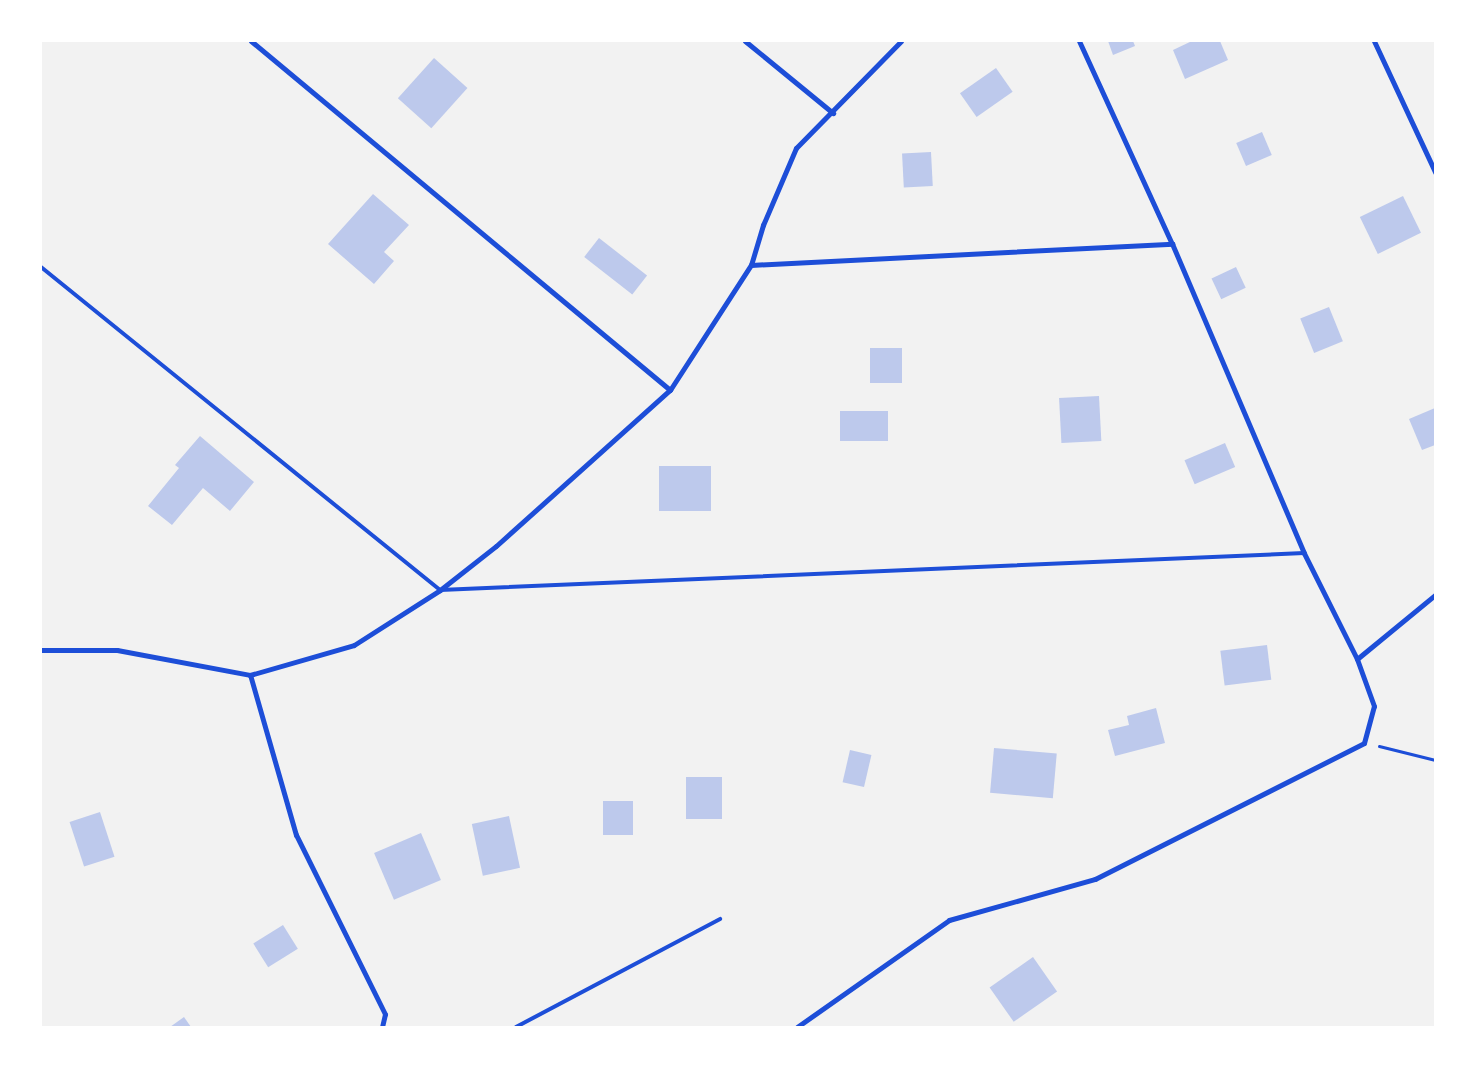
<!DOCTYPE html>
<html>
<head>
<meta charset="utf-8">
<style>
	body { margin:0 }
	#map { position:relative; width:1476px; height:1068px; overflow:hidden; background:#f2f2f2; font-family:"IBM Plex Sans",sans-serif }
	div>[style] { position:absolute }
	.building>* { inset:0; background:#bdc9ec; transform-origin:0 0 }
	.path>* { height:3px; margin:-1.5px; padding:0 1.5px; transform-origin:1.5px; border-radius:1.5px; background:#1d4ed8 }
	.service>* { height:4px; margin:-2px; padding:0 2px; transform-origin:2px; border-radius:2px; background:#1d4ed8 }
	.minor>* { height:5px; margin:-2.5px; padding:0 2.5px; transform-origin:2.5px; border-radius:2.5px; background:#1d4ed8 }
	span { translate:-50% -50%; white-space:nowrap; text-align:center; line-height:1.15; -webkit-text-stroke:5px #fff; paint-order:stroke }
	.frame { position:absolute; inset:0; border:42px solid #fff; pointer-events:none }
</style>
</head>
<body>
<div id="map">
	<div class="building">
		<div style="clip-path:polygon(1108px 41px,1133px 41px,1135px 46px,1113px 55px)"></div>
		<div style="clip-path:polygon(1192px 41px,1220px 41px,1228px 60px,1185px 79px,1173px 50px)"></div>
		<div style="left:434px;top:58px;width:45px;height:54px;rotate:42deg"></div>
		<div style="left:996px;top:68px;width:29px;height:44px;rotate:55deg"></div>
		<div style="left:1262px;top:132px;width:25px;height:28px;rotate:67deg"></div>
		<div style="left:931px;top:152px;width:34px;height:29px;rotate:87deg"></div>
		<div style="clip-path:polygon(373px 194px,409px 225px,384px 252px,394px 261px,374px 284px,328px 244px)"></div>
		<div style="left:1403px;top:196px;width:41px;height:48px;rotate:64deg"></div>
		<div style="left:599px;top:238px;width:61px;height:24px;rotate:38deg"></div>
		<div style="left:1236px;top:267px;width:23px;height:27px;rotate:65deg"></div>
		<div style="left:1329px;top:307px;width:37px;height:31px;rotate:68deg"></div>
		<div style="left:870px;top:348px;width:32px;height:35px"></div>
		<div style="left:1099px;top:396px;width:45px;height:40px;rotate:87deg"></div>
		<div style="clip-path:polygon(1435px 408px,1435px 445px,1422px 450px,1409px 419px)"></div>
		<div style="left:888px;top:411px;width:30px;height:48px;rotate:90deg"></div>
		<div style="clip-path:polygon(200px 436px,254px 482px,230px 511px,203px 488px,172px 525px,148px 506px,179px 468px,175px 465px)"></div>
		<div style="left:1225px;top:443px;width:26px;height:44px;rotate:67deg"></div>
		<div style="left:711px;top:466px;width:45px;height:52px;rotate:90deg"></div>
		<div style="left:1267px;top:645px;width:35px;height:47px;rotate:83deg"></div>
		<div style="clip-path:polygon(1156px 708px,1165px 743px,1115px 756px,1108px 730px,1129px 725px,1127px 716px)"></div>
		<div style="left:994px;top:748px;width:63px;height:45px;rotate:5deg"></div>
		<div style="left:850px;top:750px;width:22px;height:33px;rotate:13deg"></div>
		<div style="left:686px;top:777px;width:36px;height:42px"></div>
		<div style="left:603px;top:801px;width:30px;height:34px"></div>
		<div style="left:100px;top:812px;width:47px;height:32px;rotate:72deg"></div>
		<div style="left:509px;top:816px;width:53px;height:38px;rotate:78deg"></div>
		<div style="left:421px;top:833px;width:51px;height:51px;rotate:67deg"></div>
		<div style="left:283px;top:925px;width:28px;height:35px;rotate:58deg"></div>
		<div style="left:1033px;top:957px;width:42px;height:53px;rotate:55deg"></div>
		<div style="clip-path:polygon(184px 1017px,191px 1027px,170px 1027px)"></div>
	</div>
	<div class="path">
		<div style="left:1379px;top:746px;width:58px;rotate:14deg"></div>
	</div>
	<div class="service">
		<div style="left:41px;top:267px;width:513px;rotate:38.99deg"></div>
		<div style="left:440px;top:590px;width:865px;rotate:-2.45deg"></div>
		<div style="left:516px;top:1027px;width:231px;rotate:-27.9deg"></div>
	</div>
	<div class="minor">
		<div style="left:251px;top:41px;width:545px;rotate:39.79deg"></div>
		<div style="left:745px;top:41px;width:114px;rotate:39.3deg"></div>
		<div style="left:1374px;top:41px;width:145px;rotate:65deg"></div>
		<div style="left:751px;top:265px;width:42px;rotate:-73.3deg"></div>
		<div style="left:763px;top:225px;width:84px;rotate:-66.8deg"></div>
		<div style="left:796px;top:148px;width:150px;rotate:-45.5deg"></div>
		<div style="left:41px;top:650px;width:76px"></div>
		<div style="left:117px;top:650px;width:135px;rotate:10.6deg"></div>
		<div style="left:1357px;top:659px;width:101px;rotate:-39.4deg"></div>
		<div style="left:382px;top:1027px;width:13px;rotate:-77deg"></div>
		<div style="left:385px;top:1014px;width:200px;rotate:-116.4deg"></div>
		<div style="left:296px;top:835px;width:166px;rotate:-106deg"></div>
		<div style="left:250px;top:675px;width:108px;rotate:-16.1deg"></div>
		<div style="left:354px;top:645px;width:102px;rotate:-32.6deg"></div>
		<div style="left:440px;top:590px;width:71px;rotate:-38.2deg"></div>
		<div style="left:496px;top:546px;width:234px;rotate:-41.9deg"></div>
		<div style="left:670px;top:390px;width:149px;rotate:-57.1deg"></div>
		<div style="left:751px;top:265px;width:422px;rotate:-2.9deg"></div>
		<div style="left:797px;top:1027px;width:186px;rotate:-35.1deg"></div>
		<div style="left:949px;top:920px;width:152px;rotate:-15.7deg"></div>
		<div style="left:1095px;top:879px;width:301px;rotate:-26.8deg"></div>
		<div style="left:1364px;top:743px;width:38px;rotate:-75deg"></div>
		<div style="left:1374px;top:706px;width:50px;rotate:-109.9deg"></div>
		<div style="left:1357px;top:659px;width:119px;rotate:-116.6deg"></div>
		<div style="left:1304px;top:553px;width:336px;rotate:-113.1deg"></div>
		<div style="left:1172px;top:244px;width:223px;rotate:-114.6deg"></div>
	</div>
	<div class="frame"></div>
</div>
</body>
</html>
